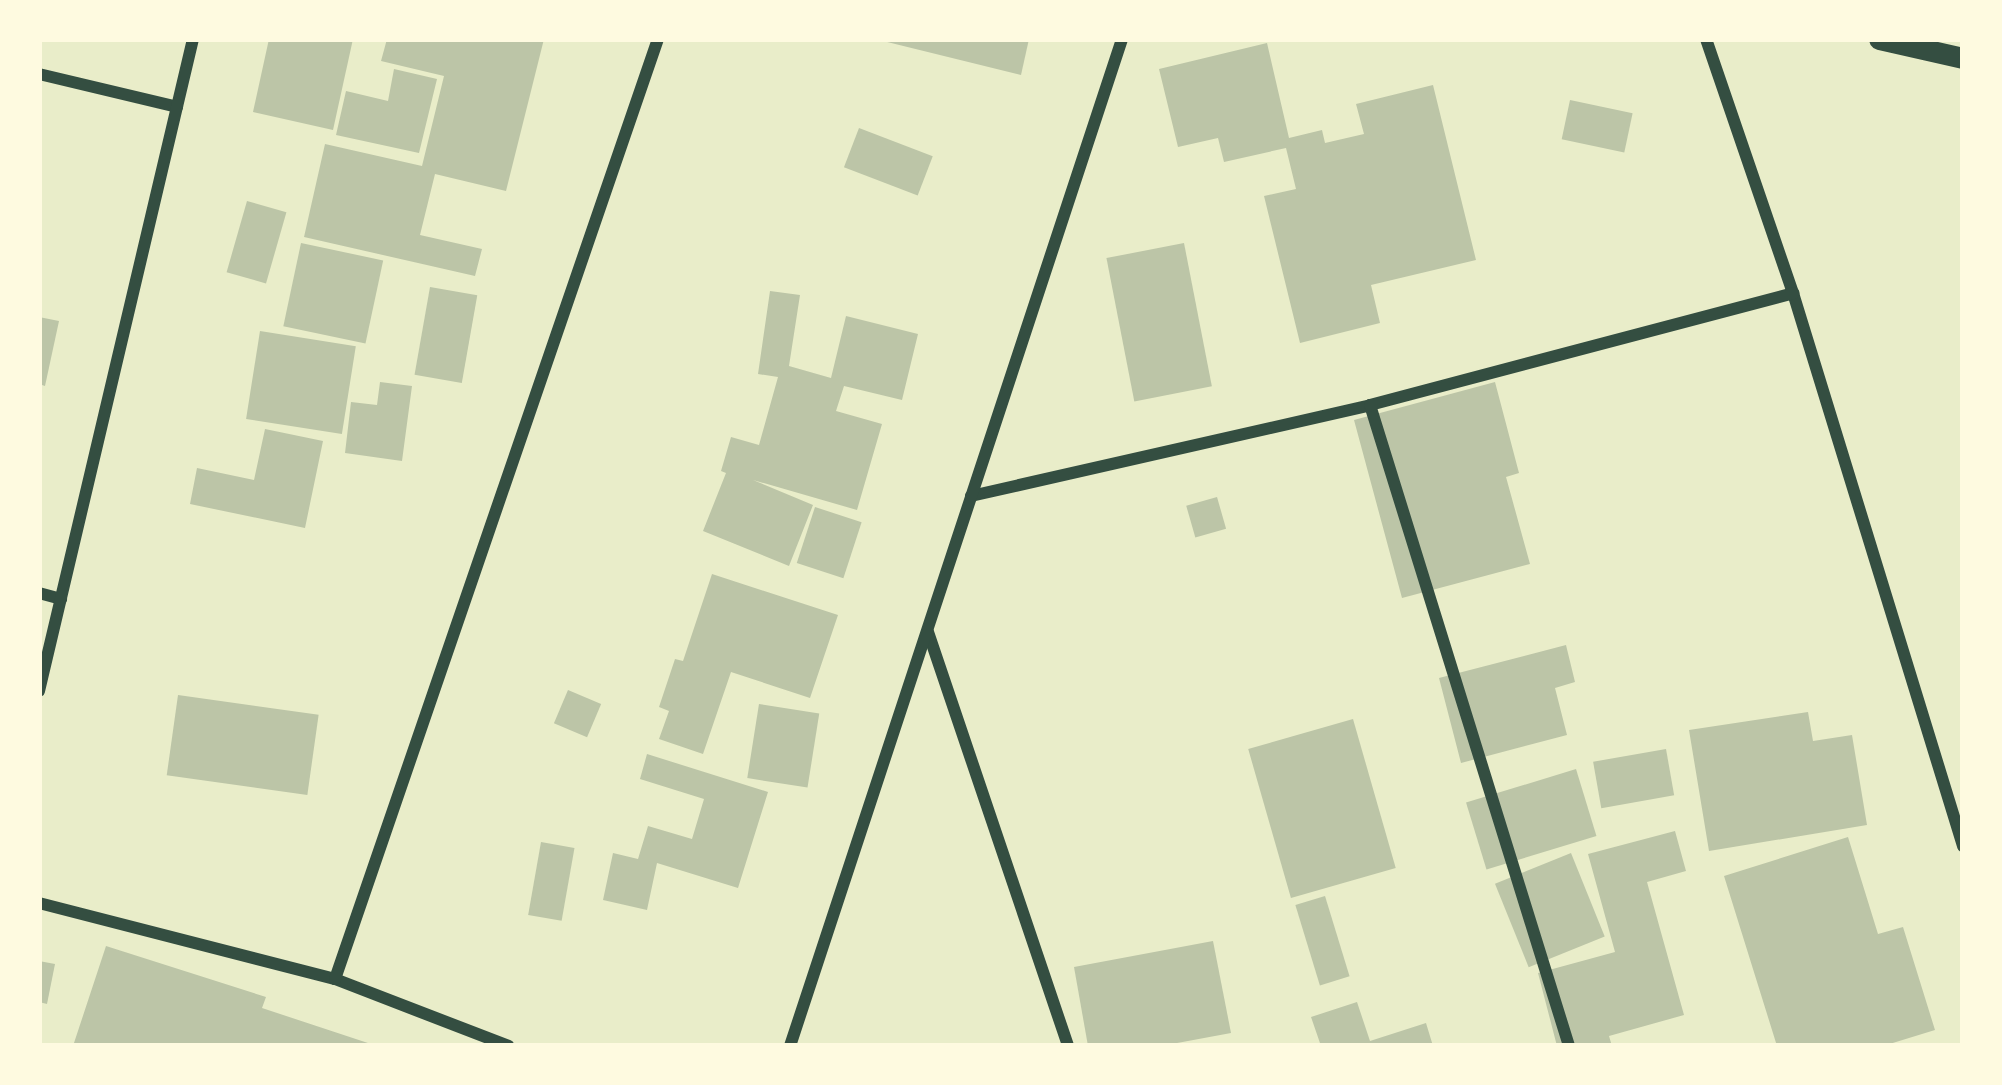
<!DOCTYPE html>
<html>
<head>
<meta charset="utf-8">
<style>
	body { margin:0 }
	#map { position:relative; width:2002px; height:1085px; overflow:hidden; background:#e9edc9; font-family:Barlow,sans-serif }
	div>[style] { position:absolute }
	.building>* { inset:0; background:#bcc5a7; transform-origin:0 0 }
	.minor>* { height:12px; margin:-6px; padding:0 6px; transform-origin:6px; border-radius:6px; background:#344e41 }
	.tertiary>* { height:21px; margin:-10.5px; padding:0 10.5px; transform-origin:10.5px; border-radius:10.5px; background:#344e41 }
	span { translate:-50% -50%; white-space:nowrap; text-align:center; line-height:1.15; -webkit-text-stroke:12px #fefae0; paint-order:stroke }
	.frame { position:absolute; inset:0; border:42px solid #fefae0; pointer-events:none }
</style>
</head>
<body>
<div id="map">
	<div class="building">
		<div style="clip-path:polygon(269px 39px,353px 39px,333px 130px,253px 112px)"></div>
		<div style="clip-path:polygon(387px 39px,544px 39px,506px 191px,435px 174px,420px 235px,482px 249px,475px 276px,304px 237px,325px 144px,422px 166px,444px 76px,381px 61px)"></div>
		<div style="clip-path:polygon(875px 39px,1029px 39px,1021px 75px)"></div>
		<div style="clip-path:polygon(1267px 43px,1289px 138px,1322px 130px,1325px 143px,1364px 134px,1356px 104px,1433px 85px,1476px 260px,1371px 285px,1380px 323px,1300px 343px,1264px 196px,1296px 189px,1286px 148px,1224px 162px,1218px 138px,1178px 147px,1159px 69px)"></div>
		<div style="clip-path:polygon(394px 69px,437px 79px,419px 153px,336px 135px,346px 91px,388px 101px)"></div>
		<div style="left:1570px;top:100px;width:64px;height:40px;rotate:12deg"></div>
		<div style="left:859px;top:128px;width:79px;height:42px;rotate:21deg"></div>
		<div style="left:247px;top:201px;width:41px;height:74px;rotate:16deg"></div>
		<div style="left:301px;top:243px;width:84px;height:85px;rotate:12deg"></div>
		<div style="left:1184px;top:243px;width:146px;height:79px;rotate:79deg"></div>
		<div style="left:430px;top:287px;width:48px;height:89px;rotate:10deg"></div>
		<div style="clip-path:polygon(770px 291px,800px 295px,789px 366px,831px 378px,846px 316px,918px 334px,902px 400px,844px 386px,836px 411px,882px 424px,857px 510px,753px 480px,813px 505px,789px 566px,703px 531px,726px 473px,721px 471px,731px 437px,759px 445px,778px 377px,758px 374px)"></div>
		<div style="clip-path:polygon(39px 317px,59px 321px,45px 386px,39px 384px)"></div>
		<div style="left:260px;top:331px;width:97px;height:89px;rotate:9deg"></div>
		<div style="clip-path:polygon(380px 382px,412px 386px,402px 461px,345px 453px,351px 402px,377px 405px)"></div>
		<div style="clip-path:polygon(1495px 382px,1519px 473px,1506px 477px,1530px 564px,1402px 598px,1354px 420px)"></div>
		<div style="clip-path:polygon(265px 429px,323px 441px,305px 528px,190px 504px,197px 468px,254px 480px)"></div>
		<div style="left:1217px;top:497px;width:33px;height:32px;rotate:74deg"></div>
		<div style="left:815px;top:507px;width:49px;height:59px;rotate:18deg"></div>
		<div style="clip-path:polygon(712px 574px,838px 615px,810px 698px,731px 672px,703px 754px,659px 739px,669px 711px,659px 707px,675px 659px,683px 661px)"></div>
		<div style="clip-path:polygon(1566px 645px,1575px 682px,1555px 688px,1567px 735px,1461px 763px,1439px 678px)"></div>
		<div style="left:568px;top:690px;width:36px;height:36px;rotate:23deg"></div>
		<div style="left:178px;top:695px;width:142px;height:81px;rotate:8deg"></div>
		<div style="left:759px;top:704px;width:61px;height:75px;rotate:9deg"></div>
		<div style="clip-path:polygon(1808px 712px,1813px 741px,1852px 735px,1867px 825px,1709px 851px,1689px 730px)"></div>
		<div style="left:1353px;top:719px;width:155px;height:109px;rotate:74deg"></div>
		<div style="left:1666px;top:749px;width:47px;height:74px;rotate:80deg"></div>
		<div style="clip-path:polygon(647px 754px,768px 792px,738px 888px,657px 863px,647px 910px,603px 900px,613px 853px,638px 859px,648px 826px,692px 839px,704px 799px,640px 779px)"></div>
		<div style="left:1576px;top:769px;width:70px;height:115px;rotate:73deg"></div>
		<div style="clip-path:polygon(1675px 831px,1686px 871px,1647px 882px,1684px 1015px,1609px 1036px,1612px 1046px,1557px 1046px,1538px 973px,1615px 952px,1588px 854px)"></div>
		<div style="clip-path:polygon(1848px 837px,1878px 934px,1903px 927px,1935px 1030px,1883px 1046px,1777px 1046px,1724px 876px)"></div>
		<div style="left:541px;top:842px;width:34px;height:74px;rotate:10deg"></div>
		<div style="left:1571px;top:853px;width:90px;height:82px;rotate:68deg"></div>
		<div style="left:1325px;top:896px;width:84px;height:31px;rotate:73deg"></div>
		<div style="clip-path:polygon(1213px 941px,1231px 1033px,1161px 1046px,1088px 1046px,1074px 967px)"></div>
		<div style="clip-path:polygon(106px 946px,266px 997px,262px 1008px,377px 1046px,73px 1046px)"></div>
		<div style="clip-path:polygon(39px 961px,55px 964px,47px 1004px,39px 1002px)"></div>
		<div style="clip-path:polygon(1357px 1002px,1370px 1041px,1426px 1023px,1433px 1046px,1321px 1046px,1311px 1017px)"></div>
	</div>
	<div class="minor">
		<div style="left:1706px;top:39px;width:268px;rotate:71.1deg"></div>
		<div style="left:1793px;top:293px;width:579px;rotate:72.91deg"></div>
		<div style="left:39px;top:74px;width:142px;rotate:13.4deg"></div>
		<div style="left:1370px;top:405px;width:671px;rotate:72.75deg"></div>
		<div style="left:971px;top:496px;width:409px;rotate:-12.8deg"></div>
		<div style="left:1370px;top:405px;width:438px;rotate:-14.8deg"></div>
		<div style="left:39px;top:593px;width:23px;rotate:15deg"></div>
		<div style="left:928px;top:632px;width:437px;rotate:71.3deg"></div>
		<div style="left:39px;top:691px;width:670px;rotate:-76.71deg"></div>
		<div style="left:39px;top:903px;width:306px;rotate:14.4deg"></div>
		<div style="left:335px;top:979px;width:186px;rotate:21.1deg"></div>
		<div style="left:335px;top:979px;width:994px;rotate:-71.04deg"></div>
		<div style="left:790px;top:1046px;width:1060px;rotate:-71.75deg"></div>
	</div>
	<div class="tertiary">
		<div style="left:1879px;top:39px;width:86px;rotate:12.7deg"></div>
	</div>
	<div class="frame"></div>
</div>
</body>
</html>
